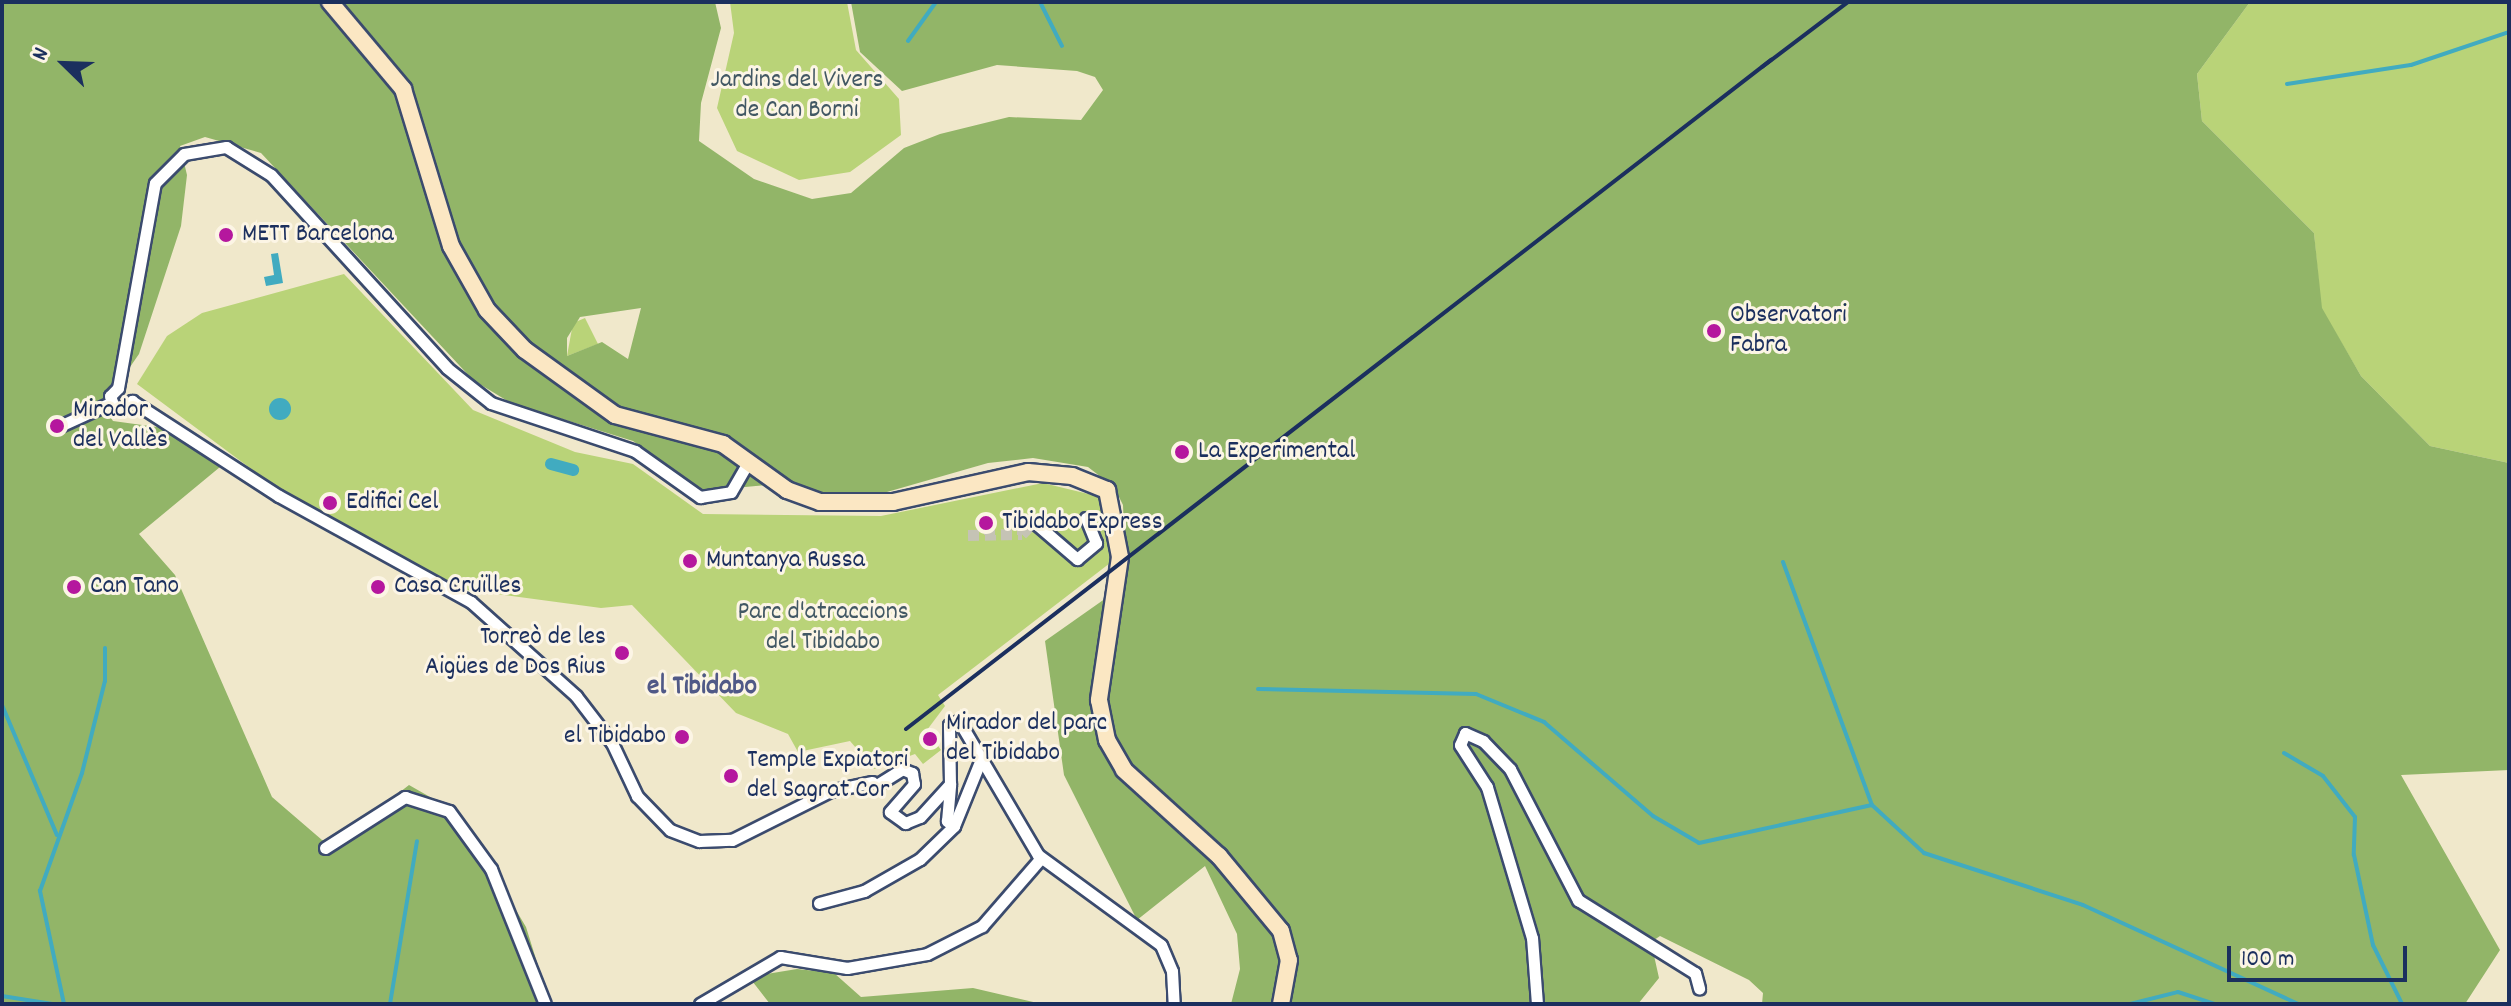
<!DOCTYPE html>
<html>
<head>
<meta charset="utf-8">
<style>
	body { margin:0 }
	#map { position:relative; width:2511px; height:1006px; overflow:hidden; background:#f0e8cb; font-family:Dekko,sans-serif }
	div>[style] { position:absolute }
	.green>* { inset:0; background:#b9d378 }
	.forest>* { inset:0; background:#92b568 }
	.water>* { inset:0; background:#41abc0 }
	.round { border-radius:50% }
	.stream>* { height:4px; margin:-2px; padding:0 2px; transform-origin:2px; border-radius:2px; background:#41abc0 }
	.canal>* { height:12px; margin:-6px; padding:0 6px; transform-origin:6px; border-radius:6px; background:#41abc0 }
	.street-tunnel>* { height:11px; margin-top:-5.5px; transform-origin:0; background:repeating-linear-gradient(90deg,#c5c3b5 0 11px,transparent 0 16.5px) }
	.roads { filter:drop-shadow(2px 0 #3b4b6e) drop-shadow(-2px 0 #3b4b6e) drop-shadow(0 2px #3b4b6e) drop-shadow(0 -2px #3b4b6e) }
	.street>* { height:11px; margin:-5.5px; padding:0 5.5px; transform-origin:5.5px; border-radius:5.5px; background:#fff }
	.secondary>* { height:16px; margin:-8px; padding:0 8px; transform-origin:8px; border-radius:8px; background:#fbe7c3 }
	.rail>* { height:4px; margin:-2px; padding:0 2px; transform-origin:2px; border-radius:2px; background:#1b2f5e }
	.dots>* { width:22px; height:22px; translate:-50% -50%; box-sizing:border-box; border:4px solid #fcf5e5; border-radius:50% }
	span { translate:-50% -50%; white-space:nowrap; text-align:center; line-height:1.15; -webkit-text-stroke:6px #fcf5e5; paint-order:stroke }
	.park-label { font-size:26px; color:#425864 }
	.poi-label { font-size:26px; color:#1b2f5e }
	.left { translate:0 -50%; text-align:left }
	.right { translate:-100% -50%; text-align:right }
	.neighbourhood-label { font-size:28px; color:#505987; font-weight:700 }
	.frame { position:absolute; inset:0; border:4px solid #1b2f5e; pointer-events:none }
	.north { position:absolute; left:24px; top:24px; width:80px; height:80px; -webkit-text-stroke:6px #fcf5e5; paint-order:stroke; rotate:293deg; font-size:22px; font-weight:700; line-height:32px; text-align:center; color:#1b2f5e }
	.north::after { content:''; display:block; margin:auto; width:28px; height:36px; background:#1b2f5e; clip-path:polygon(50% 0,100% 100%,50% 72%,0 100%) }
	.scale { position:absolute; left:2227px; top:946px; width:180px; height:36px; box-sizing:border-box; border:4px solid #1b2f5e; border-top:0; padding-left:10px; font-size:24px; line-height:28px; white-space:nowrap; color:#1b2f5e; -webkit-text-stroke:6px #fcf5e5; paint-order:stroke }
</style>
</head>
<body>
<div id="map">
	<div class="green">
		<div style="clip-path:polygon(730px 2px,847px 2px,856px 50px,899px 99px,901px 135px,850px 172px,799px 180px,737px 151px,717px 108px,734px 33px)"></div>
		<div style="clip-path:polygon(2250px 2px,2509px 4px,2509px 463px,2430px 446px,2361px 376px,2321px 308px,2314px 233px,2202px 121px,2197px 74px)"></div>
		<div style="clip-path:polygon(344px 274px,473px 410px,575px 452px,633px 464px,703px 514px,881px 516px,1043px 483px,1101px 497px,1114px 560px,938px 695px,945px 706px,927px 730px,941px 750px,923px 764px,915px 754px,874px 769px,850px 741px,798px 752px,788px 734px,736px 713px,632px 605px,601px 608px,451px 588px,308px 511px,137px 384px,167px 336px,202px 313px)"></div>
		<div style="clip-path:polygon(585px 318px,598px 344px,567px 356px,573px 323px)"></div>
	</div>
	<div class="forest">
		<div style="clip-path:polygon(evenodd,2px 2px,715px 2px,721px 28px,701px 103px,699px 141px,754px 179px,812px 199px,851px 193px,904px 148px,940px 134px,1009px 117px,1081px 120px,1103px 90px,1095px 77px,1077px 71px,997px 65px,902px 91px,860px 52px,851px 2px,2250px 2px,2197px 74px,2202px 121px,2314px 233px,2322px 308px,2361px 376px,2430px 446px,2509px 463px,2509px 770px,2401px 775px,2500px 950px,2465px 1004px,1762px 1004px,1763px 993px,1749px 980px,1660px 936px,1651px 942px,1659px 978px,1638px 1004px,1231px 1004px,1240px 969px,1237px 934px,1205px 866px,1137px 920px,1064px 775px,1045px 641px,1126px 584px,1123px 505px,1114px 487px,1088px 467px,1033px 458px,988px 463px,880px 494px,818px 493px,789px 483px,702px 491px,633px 441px,511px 403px,473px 380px,261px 153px,205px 137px,180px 146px,187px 175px,181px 226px,139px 354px,103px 406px,113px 421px,164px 428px,220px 467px,139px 534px,175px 575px,272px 797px,322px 840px,337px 841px,409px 785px,458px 813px,526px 927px,550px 1004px,2px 1004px,2px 2px,641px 308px,628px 359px,602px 342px,567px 356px,567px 338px,580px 317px,641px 308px)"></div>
		<div style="clip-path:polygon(797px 969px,834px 973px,861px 997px,973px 988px,1042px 1004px,770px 1004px,749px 977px)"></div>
	</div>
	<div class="water">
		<div style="clip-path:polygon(278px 253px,283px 283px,266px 286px,264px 277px,274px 275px,271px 254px)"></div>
		<div class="round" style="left:269px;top:398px;width:22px;height:22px"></div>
	</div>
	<div class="stream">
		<div style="left:1040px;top:2px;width:49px;rotate:63.4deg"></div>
		<div style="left:908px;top:41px;width:48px;rotate:-54.3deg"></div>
		<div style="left:2287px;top:84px;width:125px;rotate:-8.7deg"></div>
		<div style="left:2411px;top:65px;width:103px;rotate:-18.6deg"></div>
		<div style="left:1783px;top:562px;width:259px;rotate:69.9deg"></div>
		<div style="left:1258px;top:689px;width:218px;rotate:1.3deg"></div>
		<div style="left:1476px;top:694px;width:74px;rotate:22.4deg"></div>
		<div style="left:1544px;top:722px;width:144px;rotate:40.8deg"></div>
		<div style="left:1653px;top:816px;width:53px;rotate:30.4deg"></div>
		<div style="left:1699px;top:843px;width:177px;rotate:-12.4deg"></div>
		<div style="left:1872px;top:805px;width:71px;rotate:42.7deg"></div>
		<div style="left:1924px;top:853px;width:167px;rotate:18.1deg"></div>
		<div style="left:2083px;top:905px;width:237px;rotate:24.7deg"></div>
		<div style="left:2px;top:705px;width:141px;rotate:67.1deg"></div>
		<div style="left:2284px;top:753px;width:45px;rotate:30.5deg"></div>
		<div style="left:2323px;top:776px;width:52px;rotate:52deg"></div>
		<div style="left:2355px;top:817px;width:38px;rotate:92deg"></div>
		<div style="left:2354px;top:855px;width:92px;rotate:78.1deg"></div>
		<div style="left:2373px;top:945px;width:66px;rotate:63.8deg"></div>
		<div style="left:2px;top:996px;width:51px;rotate:9.1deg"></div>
		<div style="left:64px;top:1004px;width:116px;rotate:-102deg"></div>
		<div style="left:40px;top:891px;width:125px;rotate:-70.4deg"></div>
		<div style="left:82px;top:773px;width:95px;rotate:-76deg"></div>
		<div style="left:105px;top:681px;width:33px;rotate:-90deg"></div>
		<div style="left:390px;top:1004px;width:165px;rotate:-80.6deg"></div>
		<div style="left:2130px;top:1004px;width:49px;rotate:-14deg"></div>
		<div style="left:2178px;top:992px;width:40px;rotate:18deg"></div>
	</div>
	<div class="canal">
		<div style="left:551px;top:464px;width:23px;rotate:15deg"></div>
	</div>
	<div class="street-tunnel">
		<div style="left:968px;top:535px;width:54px;rotate:-1.1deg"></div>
		<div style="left:1022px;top:534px;width:17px;rotate:-45deg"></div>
	</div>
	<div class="roads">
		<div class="street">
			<div style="left:118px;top:388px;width:208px;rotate:-79.8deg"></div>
			<div style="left:155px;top:183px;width:41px;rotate:-45deg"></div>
			<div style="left:184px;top:154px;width:43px;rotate:-9.5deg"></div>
			<div style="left:226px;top:147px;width:53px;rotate:31.9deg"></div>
			<div style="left:271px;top:175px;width:261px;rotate:47.6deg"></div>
			<div style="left:447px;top:368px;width:56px;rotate:38.5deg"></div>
			<div style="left:491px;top:403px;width:152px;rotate:18.4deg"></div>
			<div style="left:635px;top:451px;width:80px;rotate:35.3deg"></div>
			<div style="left:700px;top:497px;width:31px;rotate:-9deg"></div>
			<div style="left:731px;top:492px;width:36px;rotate:-60deg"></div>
			<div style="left:118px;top:388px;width:11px;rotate:135deg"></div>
			<div style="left:110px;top:396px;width:12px;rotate:70deg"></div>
			<div style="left:114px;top:407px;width:11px;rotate:10deg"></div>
			<div style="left:125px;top:409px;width:11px;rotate:-49deg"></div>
			<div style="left:132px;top:401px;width:175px;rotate:32.9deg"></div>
			<div style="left:279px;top:496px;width:219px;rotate:28.9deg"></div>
			<div style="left:471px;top:602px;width:141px;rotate:41.8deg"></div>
			<div style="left:576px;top:696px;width:59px;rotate:52.5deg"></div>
			<div style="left:612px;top:743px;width:59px;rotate:64.7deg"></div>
			<div style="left:637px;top:796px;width:47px;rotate:45.9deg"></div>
			<div style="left:670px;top:830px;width:31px;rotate:21deg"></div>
			<div style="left:699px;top:841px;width:33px;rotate:-2deg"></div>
			<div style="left:732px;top:840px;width:110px;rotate:-26.6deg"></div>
			<div style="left:830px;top:791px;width:43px;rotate:-12.1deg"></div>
			<div style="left:62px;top:425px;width:53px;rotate:-24.6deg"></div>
			<div style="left:1034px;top:522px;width:57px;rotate:40.7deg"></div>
			<div style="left:1077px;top:559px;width:25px;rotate:-40deg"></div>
			<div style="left:1096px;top:543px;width:27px;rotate:-112deg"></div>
			<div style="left:880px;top:783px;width:26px;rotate:-32deg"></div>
			<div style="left:902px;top:769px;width:11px;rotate:22deg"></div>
			<div style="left:912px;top:773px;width:11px;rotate:80deg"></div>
			<div style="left:914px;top:784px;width:37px;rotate:131deg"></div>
			<div style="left:890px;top:812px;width:19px;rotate:36deg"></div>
			<div style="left:905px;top:823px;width:16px;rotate:-22deg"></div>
			<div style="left:920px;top:817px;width:45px;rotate:-47.7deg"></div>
			<div style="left:950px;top:784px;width:59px;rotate:-91deg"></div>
			<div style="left:949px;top:725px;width:11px;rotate:-22deg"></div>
			<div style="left:959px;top:721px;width:156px;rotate:59.5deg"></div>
			<div style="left:1038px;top:855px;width:152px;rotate:36.2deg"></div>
			<div style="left:1161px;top:945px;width:28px;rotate:67deg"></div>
			<div style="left:1172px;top:971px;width:33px;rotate:87deg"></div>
			<div style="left:954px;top:826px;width:67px;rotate:-68deg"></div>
			<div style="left:325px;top:848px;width:95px;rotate:-32.5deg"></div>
			<div style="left:405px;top:797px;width:46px;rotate:17.7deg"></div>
			<div style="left:449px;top:811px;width:72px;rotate:54.1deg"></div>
			<div style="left:491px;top:869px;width:145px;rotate:68.2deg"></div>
			<div style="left:819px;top:903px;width:47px;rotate:-14.9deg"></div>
			<div style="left:864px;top:891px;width:64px;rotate:-29.7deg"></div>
			<div style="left:920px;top:859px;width:47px;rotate:-44.1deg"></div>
			<div style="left:954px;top:826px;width:9px;rotate:-144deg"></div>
			<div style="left:947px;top:821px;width:36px;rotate:-85deg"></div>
			<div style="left:700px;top:1004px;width:93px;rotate:-30.4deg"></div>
			<div style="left:780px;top:957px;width:68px;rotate:9.3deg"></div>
			<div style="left:847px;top:968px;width:81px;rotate:-9.9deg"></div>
			<div style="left:927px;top:954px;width:62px;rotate:-27deg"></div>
			<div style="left:982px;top:926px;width:90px;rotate:-49.1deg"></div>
			<div style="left:1537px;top:1004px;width:66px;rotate:-94.3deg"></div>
			<div style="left:1532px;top:938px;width:158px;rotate:-106.6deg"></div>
			<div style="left:1487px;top:787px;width:50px;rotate:-122.7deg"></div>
			<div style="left:1460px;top:745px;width:13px;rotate:-67deg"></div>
			<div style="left:1465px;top:733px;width:20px;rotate:24deg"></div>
			<div style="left:1483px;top:741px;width:39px;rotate:46deg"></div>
			<div style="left:1510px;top:769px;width:148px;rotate:62.6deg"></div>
			<div style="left:1578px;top:900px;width:138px;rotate:32deg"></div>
			<div style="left:1695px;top:973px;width:16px;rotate:75deg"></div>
		</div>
		<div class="secondary">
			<div style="left:330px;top:2px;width:114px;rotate:50deg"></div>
			<div style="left:403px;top:89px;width:164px;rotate:73deg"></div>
			<div style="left:451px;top:246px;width:73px;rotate:60.6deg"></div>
			<div style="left:487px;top:310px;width:55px;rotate:46.5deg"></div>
			<div style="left:525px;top:350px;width:111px;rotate:35.8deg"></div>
			<div style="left:615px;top:415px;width:112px;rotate:15deg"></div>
			<div style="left:723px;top:444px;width:79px;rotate:35.7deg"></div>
			<div style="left:787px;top:490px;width:35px;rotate:20deg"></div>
			<div style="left:820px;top:502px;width:73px"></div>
			<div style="left:893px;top:502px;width:138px;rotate:-12.5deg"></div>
			<div style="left:1028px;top:472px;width:44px;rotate:5.2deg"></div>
			<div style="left:1072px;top:476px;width:38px;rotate:22deg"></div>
			<div style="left:1107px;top:490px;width:68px;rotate:79deg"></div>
			<div style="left:1120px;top:557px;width:145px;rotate:98.4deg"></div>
			<div style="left:1099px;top:700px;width:41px;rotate:78.7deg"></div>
			<div style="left:1107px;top:740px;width:34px;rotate:60deg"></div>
			<div style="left:1124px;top:770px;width:128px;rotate:42.2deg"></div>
			<div style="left:1219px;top:856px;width:97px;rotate:50.4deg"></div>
			<div style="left:1281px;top:931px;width:30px;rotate:75deg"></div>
			<div style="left:1289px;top:960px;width:45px;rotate:100.3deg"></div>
		</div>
	</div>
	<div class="rail">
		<div style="left:1762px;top:67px;width:108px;rotate:-37.1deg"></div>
		<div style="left:906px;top:729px;width:1094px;rotate:-37.72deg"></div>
	</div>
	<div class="dots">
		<div style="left:226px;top:235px;background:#b5179e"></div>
		<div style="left:1714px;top:331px;background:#b5179e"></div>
		<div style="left:57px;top:426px;background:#b5179e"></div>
		<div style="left:1182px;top:452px;background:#b5179e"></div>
		<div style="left:330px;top:503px;background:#b5179e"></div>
		<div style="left:986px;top:523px;background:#b5179e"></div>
		<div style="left:690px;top:561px;background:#b5179e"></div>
		<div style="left:74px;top:587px;background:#b5179e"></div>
		<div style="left:378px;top:587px;background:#b5179e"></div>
		<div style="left:622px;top:653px;background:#b5179e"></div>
		<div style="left:682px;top:737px;background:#b5179e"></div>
		<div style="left:930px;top:739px;background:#b5179e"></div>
		<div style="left:731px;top:776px;background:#b5179e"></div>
	</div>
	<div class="park-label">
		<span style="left:797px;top:96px">Jardins del Vivers<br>de Can Borni</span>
		<span style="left:823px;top:628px">Parc d'atraccions<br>del Tibidabo</span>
	</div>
	<div class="poi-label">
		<span class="left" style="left:242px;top:235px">METT Barcelona</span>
		<span class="left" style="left:1730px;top:331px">Observatori<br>Fabra</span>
		<span class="left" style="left:73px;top:426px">Mirador<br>del Vallès</span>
		<span class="left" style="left:1198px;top:452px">La Experimental</span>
		<span class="left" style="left:346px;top:503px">Edifici Cel</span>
		<span class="left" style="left:1002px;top:523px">Tibidabo Express</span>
		<span class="left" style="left:706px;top:561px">Muntanya Russa</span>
		<span class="left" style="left:90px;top:587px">Can Tano</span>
		<span class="left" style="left:394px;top:587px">Casa Cruïlles</span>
		<span class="right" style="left:606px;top:653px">Torreò de les<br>Aigües de Dos Rius</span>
		<span class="left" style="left:946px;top:739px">Mirador del parc<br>del Tibidabo</span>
		<span class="right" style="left:666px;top:737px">el Tibidabo</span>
		<span class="left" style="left:747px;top:776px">Temple Expiatori<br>del Sagrat Cor</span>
	</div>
	<div class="neighbourhood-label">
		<span style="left:702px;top:688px">el Tibidabo</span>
	</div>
	<div class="frame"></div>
	<div class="north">N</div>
	<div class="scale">100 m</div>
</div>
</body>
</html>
